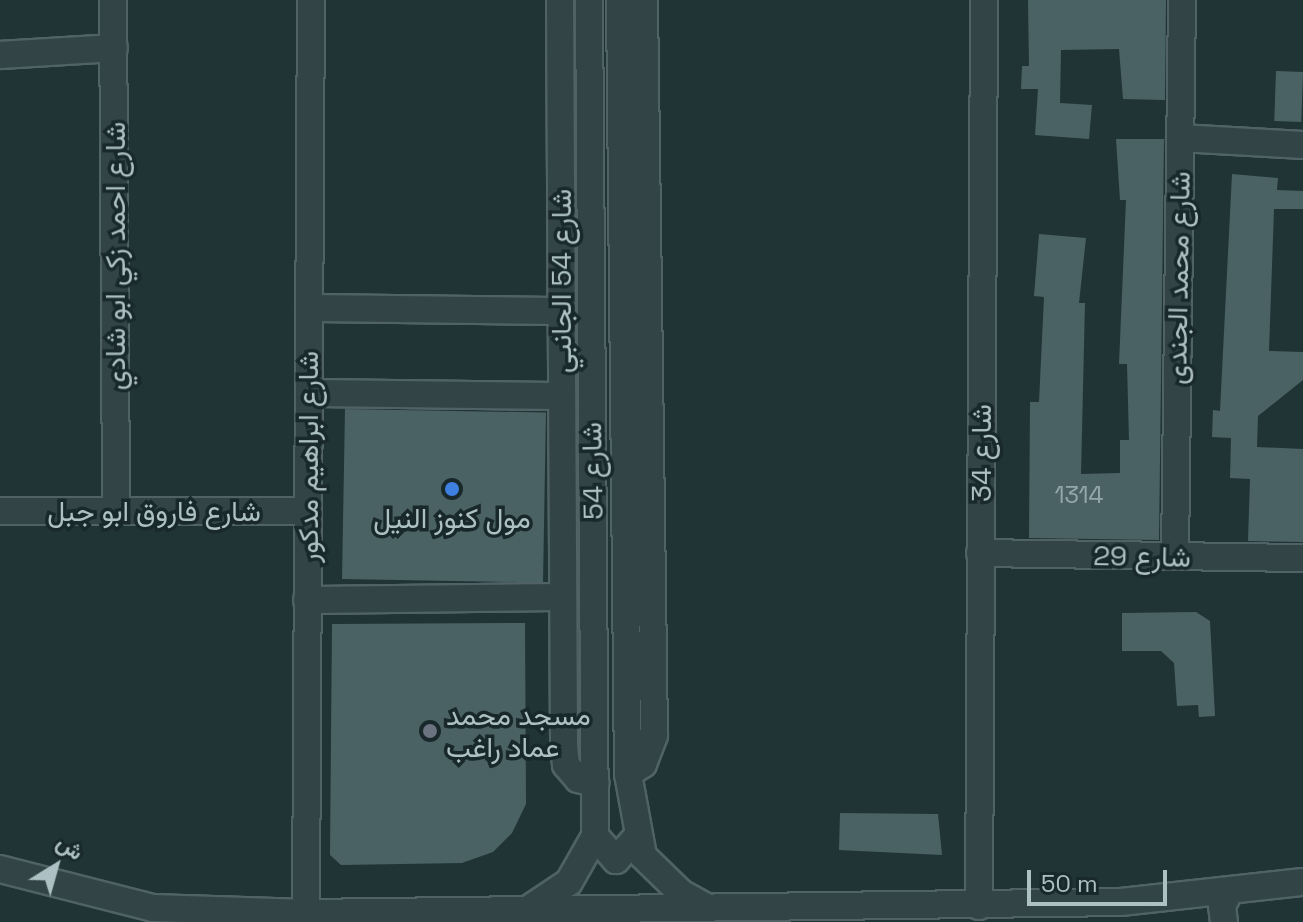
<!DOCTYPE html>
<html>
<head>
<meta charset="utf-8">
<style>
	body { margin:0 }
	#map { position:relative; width:1303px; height:922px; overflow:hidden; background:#203436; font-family:"Space Grotesk",Vazirmatn,sans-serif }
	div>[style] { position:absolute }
	.building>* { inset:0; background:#4b6265; transform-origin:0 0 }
	.roads { filter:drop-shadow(2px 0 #506265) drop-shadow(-2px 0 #506265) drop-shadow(0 2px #506265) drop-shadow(0 -2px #506265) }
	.minor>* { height:26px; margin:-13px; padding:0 13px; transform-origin:13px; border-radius:13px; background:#334447 }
	.dots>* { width:22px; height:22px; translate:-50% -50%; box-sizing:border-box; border:4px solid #19292b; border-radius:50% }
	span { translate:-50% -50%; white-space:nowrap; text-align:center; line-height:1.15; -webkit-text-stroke:7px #19292b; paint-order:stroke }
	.number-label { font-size:24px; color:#94a8ac }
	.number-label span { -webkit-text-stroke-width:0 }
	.street-label { font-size:28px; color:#adc0c4 }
	.poi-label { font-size:28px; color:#adc0c4 }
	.left { translate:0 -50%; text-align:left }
	.north { position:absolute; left:16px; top:826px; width:80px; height:80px; -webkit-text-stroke:6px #19292b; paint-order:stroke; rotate:37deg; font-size:22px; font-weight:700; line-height:32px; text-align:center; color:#adc0c4 }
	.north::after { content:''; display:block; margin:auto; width:28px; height:36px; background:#adc0c4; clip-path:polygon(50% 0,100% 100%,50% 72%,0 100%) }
	.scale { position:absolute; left:1027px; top:870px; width:140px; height:36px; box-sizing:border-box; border:4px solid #adc0c4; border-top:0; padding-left:10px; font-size:24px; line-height:28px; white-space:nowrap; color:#adc0c4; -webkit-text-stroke:6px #19292b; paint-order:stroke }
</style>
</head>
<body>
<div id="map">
	<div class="building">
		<div style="clip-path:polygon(1028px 0,1166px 0,1165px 100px,1123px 99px,1119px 49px,1061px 50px,1060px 103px,1092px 105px,1089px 139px,1035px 135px,1038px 89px,1021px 89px,1022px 66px,1029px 66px)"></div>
		<div style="left:1276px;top:71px;width:27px;height:50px;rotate:2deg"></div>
		<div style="clip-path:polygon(1116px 139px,1164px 139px,1159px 540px,1029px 538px,1030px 402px,1039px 402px,1044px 297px,1034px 296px,1039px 234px,1086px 238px,1079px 303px,1085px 303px,1081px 474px,1120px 473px,1120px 440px,1129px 440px,1127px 364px,1119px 364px,1126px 200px,1120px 200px)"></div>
		<div style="clip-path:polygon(1232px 174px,1278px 178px,1277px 190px,1303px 191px,1303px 209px,1274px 209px,1269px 351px,1303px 352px,1303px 380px,1258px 416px,1257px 447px,1303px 449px,1303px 542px,1248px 541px,1250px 479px,1230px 478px,1231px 438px,1212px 437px,1213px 410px,1220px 411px)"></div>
		<div style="left:345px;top:409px;width:201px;height:170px;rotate:1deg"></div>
		<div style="clip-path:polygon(1196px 612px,1210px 621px,1215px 716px,1199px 717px,1198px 705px,1177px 706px,1174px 663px,1161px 651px,1122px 651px,1122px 613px)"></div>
		<div style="clip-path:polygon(525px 623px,526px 804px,512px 833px,493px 852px,462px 863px,341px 865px,330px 855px,332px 624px)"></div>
		<div style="clip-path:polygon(840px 813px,938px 814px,942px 855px,839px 850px)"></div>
	</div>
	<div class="roads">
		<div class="minor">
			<div style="left:113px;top:0;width:511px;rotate:89.66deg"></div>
			<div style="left:560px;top:0;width:746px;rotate:89.69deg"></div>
			<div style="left:564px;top:746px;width:19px;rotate:84deg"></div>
			<div style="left:566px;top:765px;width:18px;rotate:49deg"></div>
			<div style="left:578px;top:779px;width:18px;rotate:13deg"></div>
			<div style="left:620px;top:0;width:774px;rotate:89.41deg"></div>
			<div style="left:628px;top:774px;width:83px;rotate:79.6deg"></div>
			<div style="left:643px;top:856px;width:53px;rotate:44.2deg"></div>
			<div style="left:681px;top:893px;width:29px;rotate:29deg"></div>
			<div style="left:0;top:55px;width:114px;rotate:-3.5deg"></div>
			<div style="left:1180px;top:138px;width:123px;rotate:3.3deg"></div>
			<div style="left:309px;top:308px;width:253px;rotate:0.7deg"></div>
			<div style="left:309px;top:393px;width:253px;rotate:0.7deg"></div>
			<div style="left:0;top:511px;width:308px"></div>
			<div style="left:980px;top:553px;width:323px;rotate:0.9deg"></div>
			<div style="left:1175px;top:556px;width:556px;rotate:-89.28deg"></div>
			<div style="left:307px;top:600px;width:256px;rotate:-0.7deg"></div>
			<div style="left:628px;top:774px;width:18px;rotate:-34deg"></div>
			<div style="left:643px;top:764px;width:31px;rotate:-69deg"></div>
			<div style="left:654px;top:735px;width:735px;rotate:-90.78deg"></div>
			<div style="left:595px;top:836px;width:32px;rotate:49deg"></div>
			<div style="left:616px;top:860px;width:30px;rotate:-48deg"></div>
			<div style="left:0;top:869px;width:158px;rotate:14.3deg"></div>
			<div style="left:153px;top:908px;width:153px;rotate:1.9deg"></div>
			<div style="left:306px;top:913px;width:815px;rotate:-0.77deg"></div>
			<div style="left:1121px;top:902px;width:183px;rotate:-6.3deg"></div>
			<div style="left:979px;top:906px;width:906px;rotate:-89.68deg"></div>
			<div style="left:527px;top:910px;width:50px;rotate:-33.7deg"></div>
			<div style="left:569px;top:882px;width:53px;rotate:-60.5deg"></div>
			<div style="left:595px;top:836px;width:836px;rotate:-90.41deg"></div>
			<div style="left:306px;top:913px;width:913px;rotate:-89.69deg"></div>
			<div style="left:1224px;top:922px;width:16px;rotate:-97deg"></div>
			<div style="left:1222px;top:906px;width:18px;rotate:-63deg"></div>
		</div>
	</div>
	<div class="dots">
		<div style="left:452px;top:489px;background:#3f7fe0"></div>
		<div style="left:430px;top:731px;background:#6b7280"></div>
	</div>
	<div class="number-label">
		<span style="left:1079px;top:495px">1314</span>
	</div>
	<div class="street-label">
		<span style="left:115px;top:256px;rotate:-90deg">شارع احمد زكي ابو شادي</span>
		<span style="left:1178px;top:278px;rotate:-89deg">شارع محمد الجندى</span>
		<span style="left:561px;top:281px;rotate:-90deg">شارع 54 الجانبي</span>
		<span style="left:981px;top:453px;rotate:-90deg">شارع 34</span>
		<span style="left:308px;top:457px;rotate:-90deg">شارع ابراهيم مدكور</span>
		<span style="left:592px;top:471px;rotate:-91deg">شارع 54</span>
		<span style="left:154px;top:511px">شارع فاروق ابو جبل</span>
		<span style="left:1142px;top:556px;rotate:1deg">شارع 29</span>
	</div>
	<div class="poi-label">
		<span style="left:452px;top:518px">مول كنوز النيل</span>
		<span class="left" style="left:446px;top:731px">مسجد محمد<br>عماد راغب</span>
	</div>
	<div class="north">ش</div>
	<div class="scale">50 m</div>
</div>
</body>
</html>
